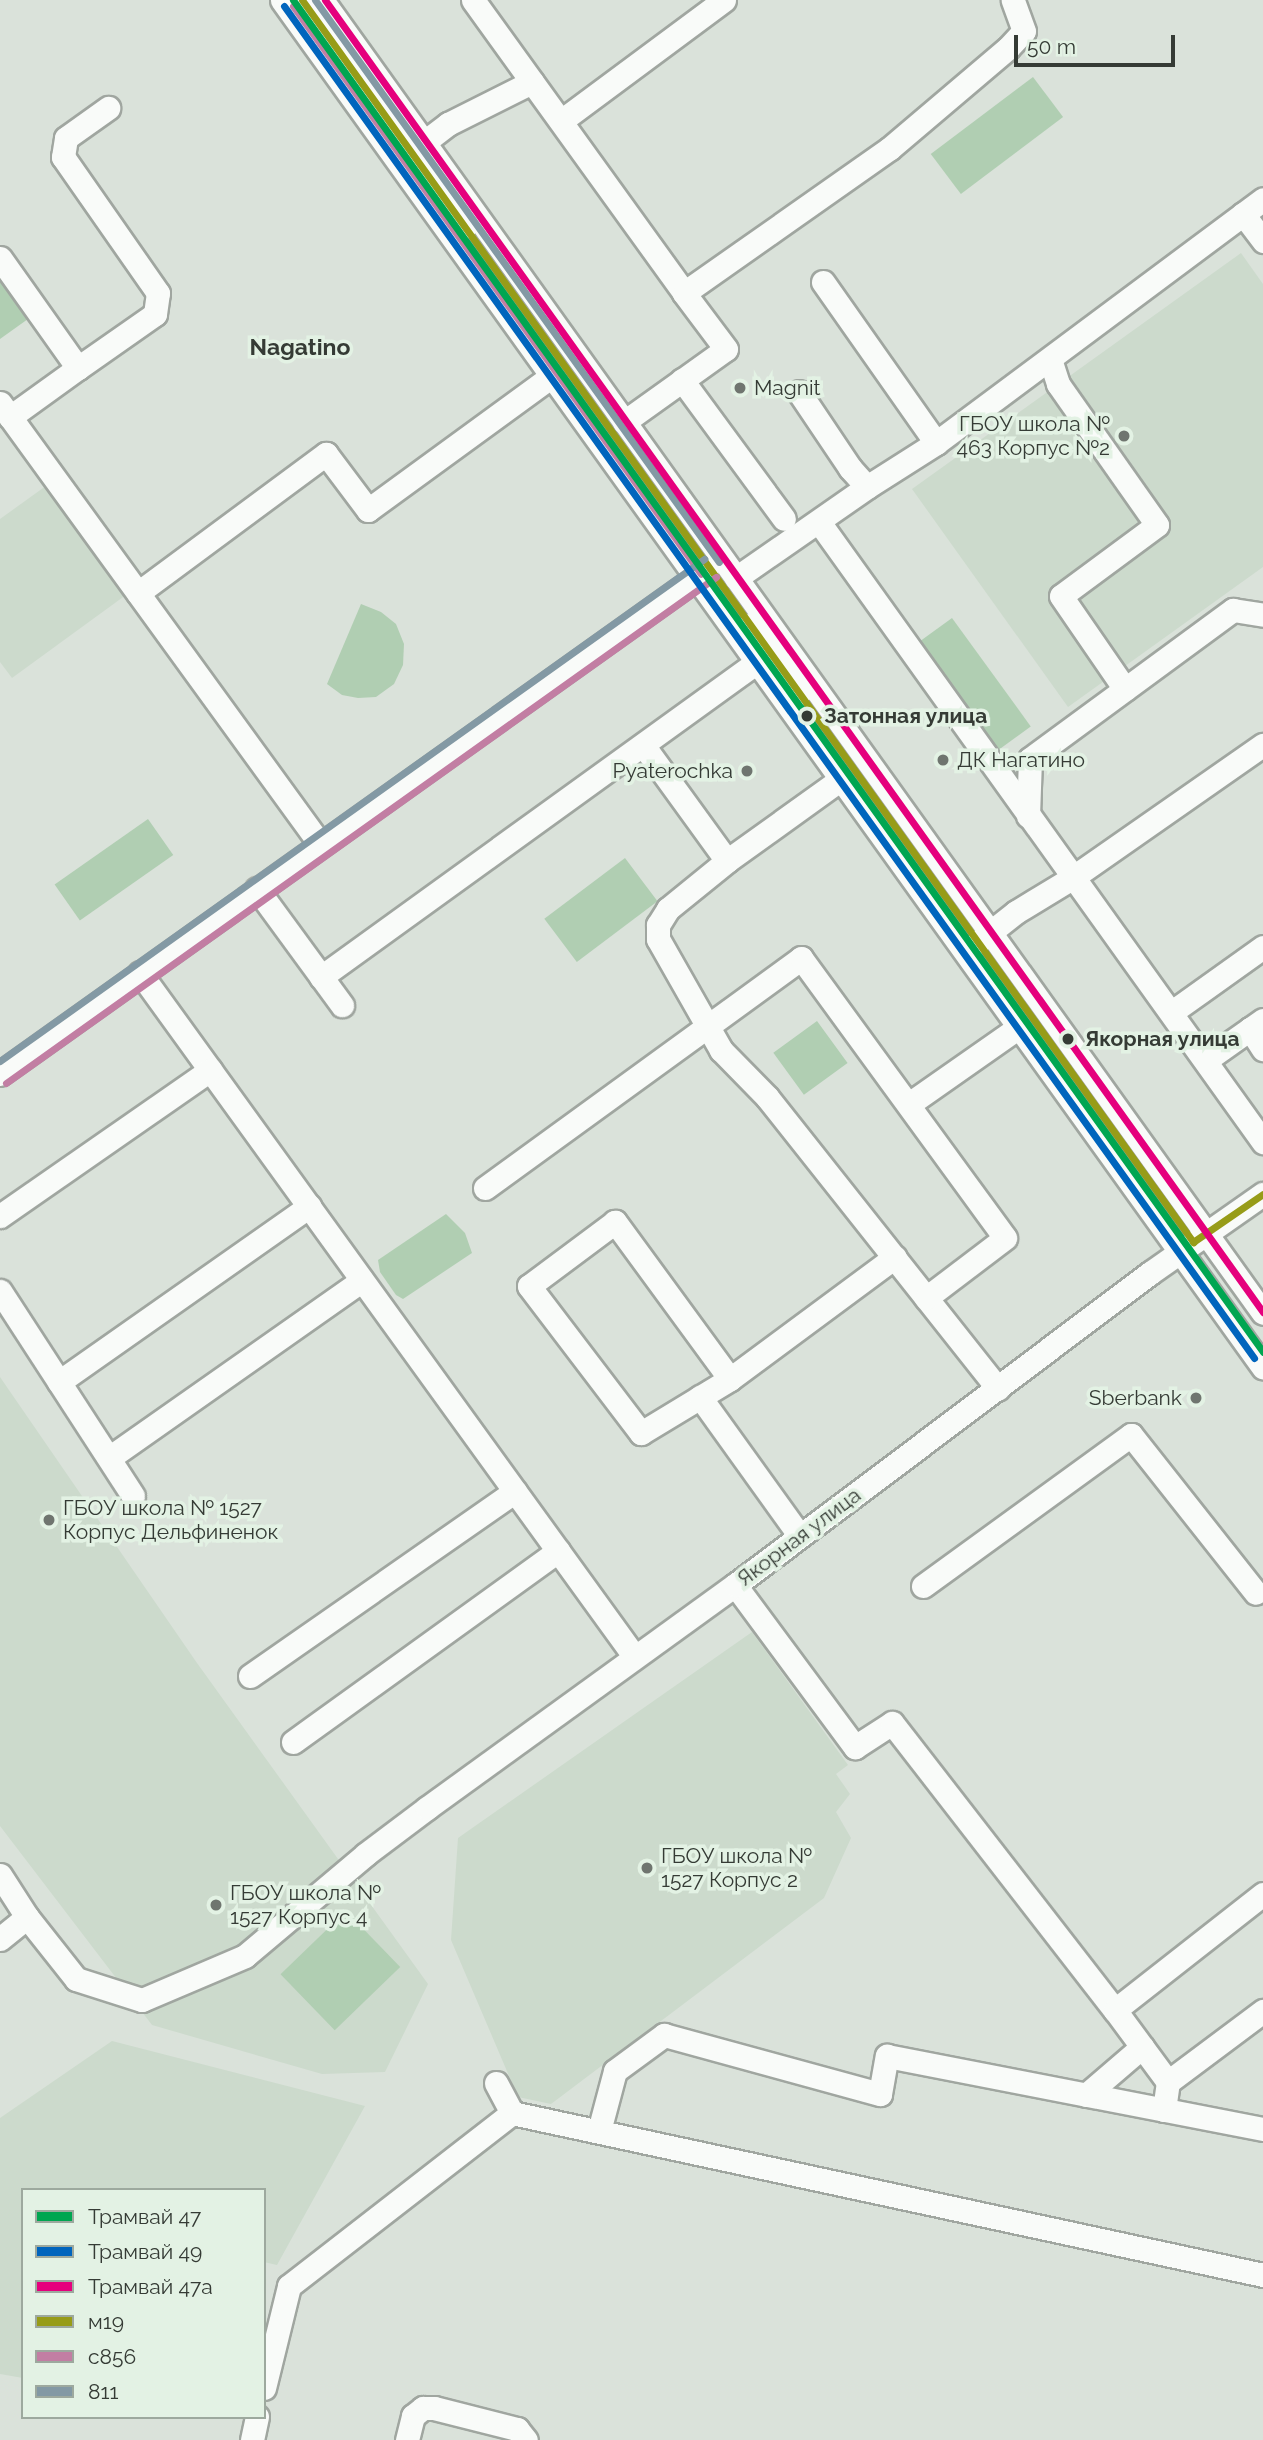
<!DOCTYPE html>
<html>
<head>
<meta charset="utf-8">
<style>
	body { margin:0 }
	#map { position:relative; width:1263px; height:2440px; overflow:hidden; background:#dae2da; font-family:Raleway,sans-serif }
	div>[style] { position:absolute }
	.built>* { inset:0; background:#ccdacc }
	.green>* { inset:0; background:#b0ceb2; transform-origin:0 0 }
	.roads { filter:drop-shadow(2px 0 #a0a6a0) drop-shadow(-2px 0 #a0a6a0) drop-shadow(0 2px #a0a6a0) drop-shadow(0 -2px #a0a6a0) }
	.minor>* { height:23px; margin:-11.5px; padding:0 11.5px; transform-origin:11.5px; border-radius:11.5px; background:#f9fbf9 }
	.bus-1>* { height:7px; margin:-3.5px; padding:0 3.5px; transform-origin:3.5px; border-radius:3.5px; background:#979c18 }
	.bus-2>* { height:7px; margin:-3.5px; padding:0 3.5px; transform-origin:3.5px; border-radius:3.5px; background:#c27ea3 }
	.bus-3>* { height:7px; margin:-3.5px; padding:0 3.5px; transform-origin:3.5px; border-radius:3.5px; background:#8399a4 }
	.tram-1>* { height:7px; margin:-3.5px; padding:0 3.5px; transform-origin:3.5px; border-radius:3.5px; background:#00a651 }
	.tram-2>* { height:7px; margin:-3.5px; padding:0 3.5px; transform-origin:3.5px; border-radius:3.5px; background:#0065bd }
	.tram-3>* { height:7px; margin:-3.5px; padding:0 3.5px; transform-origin:3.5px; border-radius:3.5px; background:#e5007d }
	.dots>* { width:19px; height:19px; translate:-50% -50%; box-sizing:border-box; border:4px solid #e3f2e4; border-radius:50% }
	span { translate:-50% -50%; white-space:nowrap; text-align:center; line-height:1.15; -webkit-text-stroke:7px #e3f2e4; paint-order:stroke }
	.poi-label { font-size:21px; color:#353b35 }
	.left { translate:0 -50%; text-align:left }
	.right { translate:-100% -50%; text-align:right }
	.stop-label { font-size:21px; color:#353b35; font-weight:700 }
	.street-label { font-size:21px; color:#353b35 }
	.neighbourhood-label { font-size:23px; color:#353b35; font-weight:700 }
	.legend { position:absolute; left:21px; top:2188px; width:245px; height:231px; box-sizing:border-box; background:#e3f2e4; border:2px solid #9da99e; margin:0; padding:9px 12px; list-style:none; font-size:21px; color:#353b35 }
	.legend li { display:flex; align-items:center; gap:14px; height:35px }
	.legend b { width:35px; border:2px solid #9da99e }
	.scale { position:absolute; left:1014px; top:35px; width:161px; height:32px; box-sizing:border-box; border:4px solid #353b35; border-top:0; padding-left:9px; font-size:21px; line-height:24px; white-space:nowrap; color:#353b35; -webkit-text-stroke:5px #e3f2e4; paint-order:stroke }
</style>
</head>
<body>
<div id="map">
	<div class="built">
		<div style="clip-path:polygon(1241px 253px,1263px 284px,1263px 567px,1068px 707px,912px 489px)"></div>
		<div style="clip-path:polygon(50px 483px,130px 592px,12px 678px,0 662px,0 519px)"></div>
		<div style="clip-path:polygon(0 1377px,197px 1663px,428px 1984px,385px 2072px,322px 2074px,152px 2025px,0 1826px)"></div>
		<div style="clip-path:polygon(752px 1632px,848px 1765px,836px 1774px,850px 1794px,836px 1812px,851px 1838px,824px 1898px,551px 2104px,518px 2097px,451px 1940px,458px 1838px)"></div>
		<div style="clip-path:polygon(112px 2041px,365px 2106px,277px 2265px,264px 2262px,264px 2190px,23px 2190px,23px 2378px,0 2374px,0 2118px)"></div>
	</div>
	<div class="green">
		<div style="left:1033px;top:77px;width:50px;height:128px;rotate:53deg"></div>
		<div style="clip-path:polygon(0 279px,28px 319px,0 339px)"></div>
		<div style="clip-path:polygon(361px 604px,381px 612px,396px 624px,404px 644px,403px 665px,394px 684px,376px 697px,358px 698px,342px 695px,327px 684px)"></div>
		<div style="left:952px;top:618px;width:134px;height:43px;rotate:54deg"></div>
		<div style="left:148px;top:819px;width:44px;height:114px;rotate:55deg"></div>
		<div style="left:625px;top:858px;width:54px;height:101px;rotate:53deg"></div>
		<div style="left:817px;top:1021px;width:52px;height:54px;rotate:54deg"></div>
		<div style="clip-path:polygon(446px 1214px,465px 1233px,472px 1253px,403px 1299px,396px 1295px,380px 1272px,378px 1260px)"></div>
		<div style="left:346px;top:1911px;width:78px;height:91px;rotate:46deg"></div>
	</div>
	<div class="roads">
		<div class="minor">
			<div style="left:282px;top:0;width:1683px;rotate:54.34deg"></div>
			<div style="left:302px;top:0;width:279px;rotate:54.3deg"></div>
			<div style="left:322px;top:0;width:1615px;rotate:54.37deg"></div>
			<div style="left:473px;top:0;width:361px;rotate:54.2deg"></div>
			<div style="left:561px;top:121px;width:203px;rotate:-36.6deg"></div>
			<div style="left:414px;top:150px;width:43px;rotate:-37.4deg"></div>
			<div style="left:448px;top:124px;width:94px;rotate:-26.6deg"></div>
			<div style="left:1243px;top:214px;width:34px;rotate:53deg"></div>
			<div style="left:0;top:258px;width:135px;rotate:54.7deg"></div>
			<div style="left:78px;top:368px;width:84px;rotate:144.2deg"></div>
			<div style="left:823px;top:282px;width:197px;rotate:54.9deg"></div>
			<div style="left:1050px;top:359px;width:26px;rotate:72deg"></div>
			<div style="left:1058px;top:384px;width:172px;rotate:54.9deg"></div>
			<div style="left:1157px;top:525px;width:119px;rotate:143.5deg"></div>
			<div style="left:1061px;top:596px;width:113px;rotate:55.5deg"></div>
			<div style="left:78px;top:368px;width:94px;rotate:-35deg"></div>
			<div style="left:155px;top:314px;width:21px;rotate:-82deg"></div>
			<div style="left:158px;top:293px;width:166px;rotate:-124.9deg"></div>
			<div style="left:63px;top:157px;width:19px;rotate:-81deg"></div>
			<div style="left:66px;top:138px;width:52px;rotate:-35.5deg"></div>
			<div style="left:682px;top:380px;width:172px;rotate:53.7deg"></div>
			<div style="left:799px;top:392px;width:92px;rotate:56.1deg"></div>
			<div style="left:850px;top:468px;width:25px;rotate:48deg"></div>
			<div style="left:0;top:403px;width:545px;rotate:54.03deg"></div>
			<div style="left:624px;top:422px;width:125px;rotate:-35.6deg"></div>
			<div style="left:726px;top:349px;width:70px;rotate:-126.9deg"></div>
			<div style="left:684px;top:293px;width:251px;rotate:-35.1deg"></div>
			<div style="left:889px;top:149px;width:156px;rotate:-40.3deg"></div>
			<div style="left:1008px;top:48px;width:23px;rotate:-47deg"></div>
			<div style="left:1024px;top:31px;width:33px;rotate:-110deg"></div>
			<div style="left:819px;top:522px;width:763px;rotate:54.39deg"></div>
			<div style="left:736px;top:578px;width:160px;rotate:-34.8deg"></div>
			<div style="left:867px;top:487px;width:82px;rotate:-32.5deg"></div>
			<div style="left:936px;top:443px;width:408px;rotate:-36.7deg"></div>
			<div style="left:138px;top:593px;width:234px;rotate:-36.5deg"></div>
			<div style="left:326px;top:454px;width:70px;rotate:53.1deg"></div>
			<div style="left:368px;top:510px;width:228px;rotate:-36.1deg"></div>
			<div style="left:750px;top:625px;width:84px;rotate:54.2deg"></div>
			<div style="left:643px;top:745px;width:143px;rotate:54.1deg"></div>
			<div style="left:841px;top:779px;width:140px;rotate:144.3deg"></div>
			<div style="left:727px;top:861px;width:76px;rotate:140.9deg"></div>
			<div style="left:668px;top:909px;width:19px;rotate:122deg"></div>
			<div style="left:658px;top:925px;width:14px;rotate:90deg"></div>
			<div style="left:658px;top:939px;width:128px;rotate:60.4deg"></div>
			<div style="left:721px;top:1050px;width:66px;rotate:45.6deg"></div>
			<div style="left:767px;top:1097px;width:372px;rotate:51.6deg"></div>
			<div style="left:1028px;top:816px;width:57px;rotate:-88deg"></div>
			<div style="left:1030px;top:759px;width:252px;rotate:-36.3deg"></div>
			<div style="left:1233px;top:610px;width:30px;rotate:9deg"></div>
			<div style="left:257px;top:889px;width:144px;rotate:53.8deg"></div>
			<div style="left:978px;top:942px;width:48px;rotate:-38.3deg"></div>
			<div style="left:1016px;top:912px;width:66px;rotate:-31.3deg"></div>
			<div style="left:1072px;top:878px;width:233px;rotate:-34.9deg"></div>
			<div style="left:140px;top:973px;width:843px;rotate:54.12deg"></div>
			<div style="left:321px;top:977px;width:538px;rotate:-35.85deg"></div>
			<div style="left:1172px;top:1012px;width:112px;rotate:-35.5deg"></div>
			<div style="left:1263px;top:1020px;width:16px;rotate:145deg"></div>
			<div style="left:1250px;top:1029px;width:24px;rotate:57deg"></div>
			<div style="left:1206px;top:1060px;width:54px;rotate:-35.2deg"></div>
			<div style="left:0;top:1074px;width:868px;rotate:-35.48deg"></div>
			<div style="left:909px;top:1104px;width:134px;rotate:-35deg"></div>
			<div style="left:485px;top:1188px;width:391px;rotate:-36deg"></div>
			<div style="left:801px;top:958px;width:346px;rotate:53.9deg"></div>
			<div style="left:1005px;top:1238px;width:99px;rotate:142.8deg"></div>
			<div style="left:0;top:1216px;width:256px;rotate:-34.8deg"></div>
			<div style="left:0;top:1291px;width:244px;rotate:57deg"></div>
			<div style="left:730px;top:1379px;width:195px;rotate:-126.2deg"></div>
			<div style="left:615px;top:1222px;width:107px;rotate:143.3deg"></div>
			<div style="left:529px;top:1286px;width:185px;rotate:52.7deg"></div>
			<div style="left:641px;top:1433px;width:104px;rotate:-31.2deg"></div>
			<div style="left:730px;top:1379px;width:205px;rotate:-36.5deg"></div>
			<div style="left:59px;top:1382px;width:306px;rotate:-35.1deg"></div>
			<div style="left:700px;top:1397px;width:171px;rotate:54.3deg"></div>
			<div style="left:109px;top:1458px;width:309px;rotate:-35.1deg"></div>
			<div style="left:735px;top:1585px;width:202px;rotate:53.5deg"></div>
			<div style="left:855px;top:1747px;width:44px;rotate:-33deg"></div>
			<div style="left:892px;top:1723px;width:363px;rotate:52.2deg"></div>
			<div style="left:923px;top:1586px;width:257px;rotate:-36deg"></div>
			<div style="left:1131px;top:1435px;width:201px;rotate:51.7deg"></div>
			<div style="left:250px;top:1676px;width:323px;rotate:-34.9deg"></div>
			<div style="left:293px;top:1742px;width:327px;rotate:-35.8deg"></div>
			<div style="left:0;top:1875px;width:50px;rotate:57.3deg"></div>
			<div style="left:27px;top:1917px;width:35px;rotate:141deg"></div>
			<div style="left:27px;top:1917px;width:79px;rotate:51.7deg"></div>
			<div style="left:76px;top:1979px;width:69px;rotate:17.7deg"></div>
			<div style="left:142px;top:2000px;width:112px;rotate:-23.1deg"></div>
			<div style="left:245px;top:1956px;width:158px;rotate:-40.1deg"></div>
			<div style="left:366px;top:1854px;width:76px;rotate:-37deg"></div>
			<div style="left:427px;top:1808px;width:380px;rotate:-35.9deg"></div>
			<div style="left:735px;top:1585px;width:519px;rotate:-36.94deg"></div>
			<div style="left:1150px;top:1273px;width:138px;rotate:-35deg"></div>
			<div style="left:1168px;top:2082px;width:119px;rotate:-36.8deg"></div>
			<div style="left:1086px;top:2095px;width:74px;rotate:-40.6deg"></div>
			<div style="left:1164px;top:2110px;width:28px;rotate:-82deg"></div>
			<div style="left:1168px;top:2082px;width:89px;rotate:-126.4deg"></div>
			<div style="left:1115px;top:2010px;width:188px;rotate:-38.1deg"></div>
			<div style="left:512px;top:2113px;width:768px;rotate:12.17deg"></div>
			<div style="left:599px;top:2131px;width:62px;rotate:-75.1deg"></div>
			<div style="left:615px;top:2071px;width:61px;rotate:-36.3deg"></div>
			<div style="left:664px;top:2035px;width:224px;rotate:15.3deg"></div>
			<div style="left:880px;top:2094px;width:39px;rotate:-80deg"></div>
			<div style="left:887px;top:2056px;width:383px;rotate:11deg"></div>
			<div style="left:264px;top:2388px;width:105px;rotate:-76.2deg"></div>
			<div style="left:289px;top:2286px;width:282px;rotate:-37.8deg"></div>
			<div style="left:512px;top:2113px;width:34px;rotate:-118deg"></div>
			<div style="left:252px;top:2440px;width:24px;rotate:-78deg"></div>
			<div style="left:407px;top:2440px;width:25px;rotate:-76deg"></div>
			<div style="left:413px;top:2416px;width:13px;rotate:-39deg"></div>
			<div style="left:423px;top:2408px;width:11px"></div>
			<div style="left:434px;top:2408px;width:86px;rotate:14.2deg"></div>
			<div style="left:517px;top:2429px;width:14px;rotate:51deg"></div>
		</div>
	</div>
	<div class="bus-1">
		<div style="left:302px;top:0;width:1529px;rotate:54.34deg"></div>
		<div style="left:1193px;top:1242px;width:85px;rotate:-34.4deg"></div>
	</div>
	<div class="bus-2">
		<div style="left:293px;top:6px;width:699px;rotate:54.31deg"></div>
		<div style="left:6px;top:1083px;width:872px;rotate:-35.48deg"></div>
	</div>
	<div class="bus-3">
		<div style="left:315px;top:0;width:692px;rotate:54.29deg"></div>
		<div style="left:0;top:1061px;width:865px;rotate:-35.49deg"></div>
	</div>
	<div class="tram-1">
		<div style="left:293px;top:0;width:1664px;rotate:54.34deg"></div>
	</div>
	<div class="tram-2">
		<div style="left:284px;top:6px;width:1664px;rotate:54.34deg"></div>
	</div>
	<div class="tram-3">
		<div style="left:325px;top:0;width:1613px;rotate:54.44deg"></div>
	</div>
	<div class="dots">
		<div style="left:740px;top:388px;background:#6f756f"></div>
		<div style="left:1124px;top:436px;background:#6f756f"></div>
		<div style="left:807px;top:716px;background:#353b35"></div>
		<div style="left:943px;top:760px;background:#6f756f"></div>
		<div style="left:747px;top:771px;background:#6f756f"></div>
		<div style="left:1068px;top:1039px;background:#353b35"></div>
		<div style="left:1196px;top:1398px;background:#6f756f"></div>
		<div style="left:49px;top:1520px;background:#6f756f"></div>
		<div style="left:647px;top:1868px;background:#6f756f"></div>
		<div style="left:216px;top:1905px;background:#6f756f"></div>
	</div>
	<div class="poi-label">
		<span class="left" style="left:754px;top:388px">Magnit</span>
		<span class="right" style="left:1110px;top:436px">ГБОУ школа №<br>463 Корпус №2</span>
		<span class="left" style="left:957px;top:760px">ДК Нагатино</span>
		<span class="right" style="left:733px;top:771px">Pyaterochka</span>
		<span class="right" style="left:1182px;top:1398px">Sberbank</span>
		<span class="left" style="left:63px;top:1520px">ГБОУ школа № 1527<br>Корпус Дельфиненок</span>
		<span class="left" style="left:661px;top:1868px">ГБОУ школа №<br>1527 Корпус 2</span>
		<span class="left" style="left:230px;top:1905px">ГБОУ школа №<br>1527 Корпус 4</span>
	</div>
	<div class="stop-label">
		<span class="left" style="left:824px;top:716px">Затонная улица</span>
		<span class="left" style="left:1085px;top:1039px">Якорная улица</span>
	</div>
	<div class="street-label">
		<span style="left:799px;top:1537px;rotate:-37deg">Якорная улица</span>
	</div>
	<div class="neighbourhood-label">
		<span style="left:300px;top:347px">Nagatino</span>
	</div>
	<ul class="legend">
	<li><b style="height:9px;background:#00a651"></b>Трамвай 47</li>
	<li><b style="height:9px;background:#0065bd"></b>Трамвай 49</li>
	<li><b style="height:9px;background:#e5007d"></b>Трамвай 47а</li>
	<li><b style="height:9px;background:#979c18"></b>м19</li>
	<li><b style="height:9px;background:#c27ea3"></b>с856</li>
	<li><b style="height:9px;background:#8399a4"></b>811</li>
	</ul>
	<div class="scale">50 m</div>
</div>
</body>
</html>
